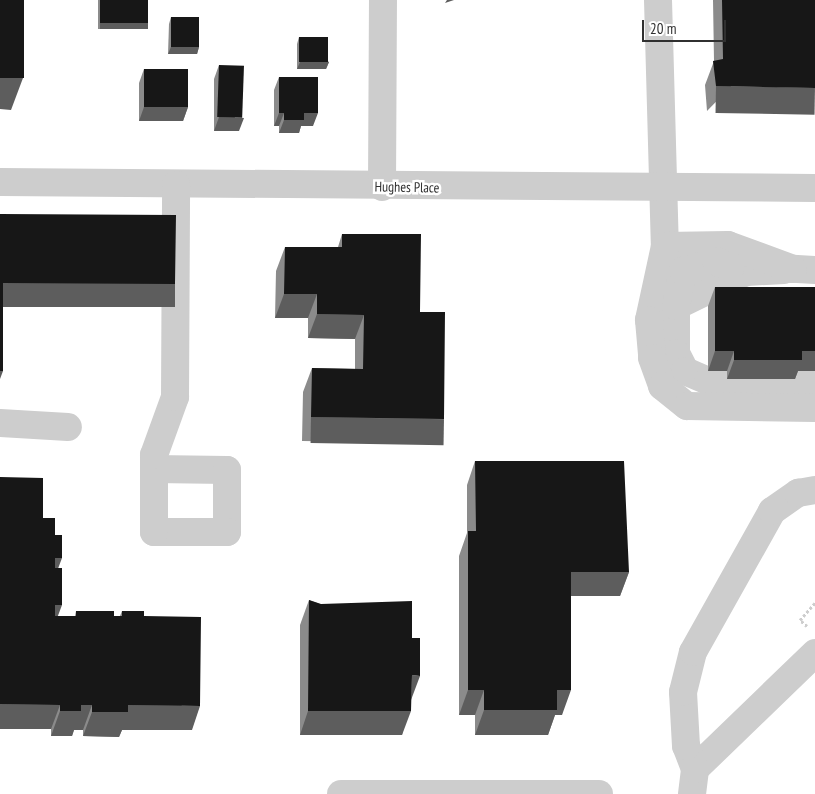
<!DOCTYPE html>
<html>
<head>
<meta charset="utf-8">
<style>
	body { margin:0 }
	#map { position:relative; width:815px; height:794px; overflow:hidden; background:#fff; font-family:"PT Sans Narrow",sans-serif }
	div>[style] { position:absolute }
	.path>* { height:3px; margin-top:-1.5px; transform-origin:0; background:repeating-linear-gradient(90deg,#cdcdcd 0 2.5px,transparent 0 5px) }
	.minor>* { height:28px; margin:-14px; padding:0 14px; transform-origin:14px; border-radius:14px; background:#cdcdcd }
	.wall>* { inset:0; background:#8b8b8b }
	.shaded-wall>* { inset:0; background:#5d5d5d; transform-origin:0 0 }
	.building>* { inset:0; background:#171717; transform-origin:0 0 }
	span { translate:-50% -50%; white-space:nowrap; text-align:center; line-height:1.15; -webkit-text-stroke:5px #fff; paint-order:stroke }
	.street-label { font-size:14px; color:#303030 }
	.scale { position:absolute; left:642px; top:20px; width:84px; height:22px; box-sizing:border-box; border:2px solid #303030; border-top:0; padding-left:6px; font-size:15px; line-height:18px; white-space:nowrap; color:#303030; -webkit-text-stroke:4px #fff; paint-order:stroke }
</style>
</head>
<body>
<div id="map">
	<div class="path">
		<div style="left:807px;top:626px;width:9px;rotate:-139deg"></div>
		<div style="left:800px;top:620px;width:23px;rotate:-49deg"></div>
	</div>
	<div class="minor">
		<div style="left:658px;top:0;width:246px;rotate:88.4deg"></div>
		<div style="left:0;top:182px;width:815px;rotate:0.42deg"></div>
		<div style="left:382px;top:187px;width:187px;rotate:-89.7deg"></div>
		<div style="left:784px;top:270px;width:38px;rotate:177deg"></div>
		<div style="left:746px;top:272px;width:78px;rotate:154.1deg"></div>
		<div style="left:676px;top:306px;width:47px;rotate:90deg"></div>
		<div style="left:676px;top:353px;width:20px;rotate:63deg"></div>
		<div style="left:685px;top:371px;width:25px;rotate:23deg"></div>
		<div style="left:708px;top:381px;width:107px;rotate:1.1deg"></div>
		<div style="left:815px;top:270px;width:22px;rotate:-177deg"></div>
		<div style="left:793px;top:269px;width:69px;rotate:-159.7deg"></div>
		<div style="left:728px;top:245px;width:63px;rotate:179.1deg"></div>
		<div style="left:665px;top:246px;width:76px;rotate:102.2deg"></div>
		<div style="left:649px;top:320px;width:38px;rotate:85deg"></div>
		<div style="left:652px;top:358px;width:30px;rotate:70deg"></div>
		<div style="left:662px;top:386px;width:32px;rotate:39deg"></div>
		<div style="left:687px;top:406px;width:128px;rotate:0.9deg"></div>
		<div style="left:676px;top:306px;width:36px;rotate:-79deg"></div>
		<div style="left:683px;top:271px;width:34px;rotate:-17deg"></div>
		<div style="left:716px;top:261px;width:16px;rotate:27deg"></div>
		<div style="left:0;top:423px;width:68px;rotate:3.4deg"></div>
		<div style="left:154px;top:469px;width:73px;rotate:0.8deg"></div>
		<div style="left:227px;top:470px;width:62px;rotate:90deg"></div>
		<div style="left:227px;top:532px;width:73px;rotate:180deg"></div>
		<div style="left:154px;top:532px;width:77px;rotate:-90deg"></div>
		<div style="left:154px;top:455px;width:62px;rotate:-70.1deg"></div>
		<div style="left:175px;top:397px;width:212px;rotate:-89.7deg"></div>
		<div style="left:695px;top:769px;width:167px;rotate:-44deg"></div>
		<div style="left:341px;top:794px;width:258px"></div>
		<div style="left:692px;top:794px;width:25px;rotate:-83deg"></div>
		<div style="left:695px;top:769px;width:25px;rotate:-111deg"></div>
		<div style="left:686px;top:746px;width:54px;rotate:-93.2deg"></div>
		<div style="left:683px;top:692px;width:41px;rotate:-76deg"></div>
		<div style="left:693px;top:652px;width:162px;rotate:-60.7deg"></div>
		<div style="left:772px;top:511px;width:32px;rotate:-35deg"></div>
		<div style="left:798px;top:493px;width:17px;rotate:-10deg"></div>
	</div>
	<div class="wall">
		<div style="clip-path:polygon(98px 0,148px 0,148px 23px,146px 29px,98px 29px)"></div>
		<div style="clip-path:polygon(713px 0,815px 0,707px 111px,705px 85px,714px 61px)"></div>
		<div style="clip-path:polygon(171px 17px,199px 47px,197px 54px,168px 54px,169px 24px)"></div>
		<div style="clip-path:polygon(299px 37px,329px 62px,326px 69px,297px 69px,297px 44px)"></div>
		<div style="clip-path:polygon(219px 65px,239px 131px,214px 131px,214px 79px)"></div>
		<div style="clip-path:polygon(144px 69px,188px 107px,183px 121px,139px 121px,139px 83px)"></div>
		<div style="clip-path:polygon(279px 77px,313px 126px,301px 126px,299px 133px,279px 133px,279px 126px,274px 126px,274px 90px)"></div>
		<div style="clip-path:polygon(342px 234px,420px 312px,444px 419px,435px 443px,302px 441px,303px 392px,312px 368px,355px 369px,355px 339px,308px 338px,308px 318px,275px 318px,276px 271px,285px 247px,338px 247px)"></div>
		<div style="clip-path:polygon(715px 287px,815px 371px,798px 371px,795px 379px,727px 379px,727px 371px,708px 371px,708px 306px)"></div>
		<div style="clip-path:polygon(475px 461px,629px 572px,620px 596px,571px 596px,562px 715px,555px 715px,548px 735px,475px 735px,475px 715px,459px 715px,459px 556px,467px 533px,467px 485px)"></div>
		<div style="clip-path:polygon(0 477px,43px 518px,55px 535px,58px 568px,58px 616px,75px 616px,76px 611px,114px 616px,120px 616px,122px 611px,144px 616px,192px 730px,122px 730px,119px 737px,83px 736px,83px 730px,74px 730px,72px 736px,51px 736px,51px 729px,0 729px)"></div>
		<div style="clip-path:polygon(309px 600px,412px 638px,411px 699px,402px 735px,300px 735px,300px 625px)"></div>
	</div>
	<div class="shaded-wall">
		<div style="clip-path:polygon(447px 0,454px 0,445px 3px)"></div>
		<div style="left:100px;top:23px;width:48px;height:6px"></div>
		<div style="clip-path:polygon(171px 47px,199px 47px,197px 54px,168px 54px)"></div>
		<div style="clip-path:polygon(300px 62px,329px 62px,326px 69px,297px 69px)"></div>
		<div style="clip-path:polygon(0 78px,23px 78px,11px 110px,0 109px)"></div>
		<div style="left:716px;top:86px;width:99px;height:27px;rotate:1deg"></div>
		<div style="clip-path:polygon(144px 107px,188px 107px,183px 121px,139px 121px)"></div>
		<div style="clip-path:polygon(279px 113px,284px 113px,279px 126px,274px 126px)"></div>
		<div style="clip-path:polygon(304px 113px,318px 113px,313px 126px,301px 126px,299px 133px,279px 133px,284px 120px)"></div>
		<div style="clip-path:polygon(219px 117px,244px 118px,239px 131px,214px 131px)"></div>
		<div style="left:3px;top:283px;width:172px;height:24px"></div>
		<div style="clip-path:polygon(284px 294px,317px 294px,308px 318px,275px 318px)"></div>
		<div style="clip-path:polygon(317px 314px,364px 315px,355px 339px,308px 338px)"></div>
		<div style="clip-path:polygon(715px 351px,734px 351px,727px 371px,708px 371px)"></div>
		<div style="clip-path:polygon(802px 351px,815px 351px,815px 371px,798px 371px,795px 379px,727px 379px,734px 360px)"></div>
		<div style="clip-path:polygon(0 371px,3px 371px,0 379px)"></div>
		<div style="left:311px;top:417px;width:133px;height:26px;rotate:1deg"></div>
		<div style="clip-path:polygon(55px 558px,62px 558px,53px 582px)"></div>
		<div style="clip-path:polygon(571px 572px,629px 572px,620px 596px,562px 596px)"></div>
		<div style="clip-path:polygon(55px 605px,62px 605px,53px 629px)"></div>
		<div style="clip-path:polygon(412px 675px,420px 676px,411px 700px)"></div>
		<div style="clip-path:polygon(468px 690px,484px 690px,475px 715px,459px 715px)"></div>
		<div style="clip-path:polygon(557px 690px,571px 690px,562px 715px,555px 715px,548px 735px,475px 735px,484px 710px)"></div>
		<div style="clip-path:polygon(0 704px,60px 705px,51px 729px,0 729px)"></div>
		<div style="clip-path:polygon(81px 705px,92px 705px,83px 730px,74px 730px,72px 736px,51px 736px,60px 711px)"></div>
		<div style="clip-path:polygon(128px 705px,200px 706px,192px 730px,122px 730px,119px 737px,83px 736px,92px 712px)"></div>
		<div style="clip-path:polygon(308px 711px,411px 711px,402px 735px,300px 735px)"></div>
	</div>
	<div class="building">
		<div style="left:0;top:0;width:24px;height:78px"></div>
		<div style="left:100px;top:0;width:48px;height:23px"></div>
		<div style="clip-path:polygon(722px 0,815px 0,815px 88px,716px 86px,713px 61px,723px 59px)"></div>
		<div style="left:171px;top:17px;width:28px;height:30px"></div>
		<div style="left:299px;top:37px;width:29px;height:25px"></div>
		<div style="left:219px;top:65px;width:25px;height:52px;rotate:2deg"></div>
		<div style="left:144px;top:69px;width:44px;height:38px"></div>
		<div style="clip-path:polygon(279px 77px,318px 77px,318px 113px,304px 113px,304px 120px,284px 120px,284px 113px,279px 113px)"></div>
		<div style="clip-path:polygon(0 214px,176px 215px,175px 284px,3px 283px,3px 371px,0 371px)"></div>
		<div style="clip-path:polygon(342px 234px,421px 234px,420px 312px,445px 312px,444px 419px,311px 417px,312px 368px,363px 369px,364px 315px,317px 314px,317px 294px,284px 294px,285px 247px,342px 247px)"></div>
		<div style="clip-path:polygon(715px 287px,815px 287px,815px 351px,802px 351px,802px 360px,734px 360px,734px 351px,715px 351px)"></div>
		<div style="clip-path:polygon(475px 461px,624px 461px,629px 572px,571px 572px,571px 690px,557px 690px,557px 710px,484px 710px,484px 690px,468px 690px,468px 531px,476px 531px)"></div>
		<div style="clip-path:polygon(0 477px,43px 478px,43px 518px,55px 518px,55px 535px,62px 535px,62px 558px,55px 558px,55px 568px,62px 568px,62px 605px,55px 605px,55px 616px,76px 616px,76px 611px,114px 611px,114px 616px,122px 616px,122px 611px,144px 611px,144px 616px,201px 617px,200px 706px,128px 705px,128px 712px,92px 712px,92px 705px,81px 705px,81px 711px,60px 711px,60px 705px,0 704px)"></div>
		<div style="clip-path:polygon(309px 600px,321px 604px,412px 601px,412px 638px,420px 638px,420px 676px,412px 675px,411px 711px,308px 711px)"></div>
	</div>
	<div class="street-label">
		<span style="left:407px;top:187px;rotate:1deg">Hughes Place</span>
	</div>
	<div class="scale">20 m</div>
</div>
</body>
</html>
